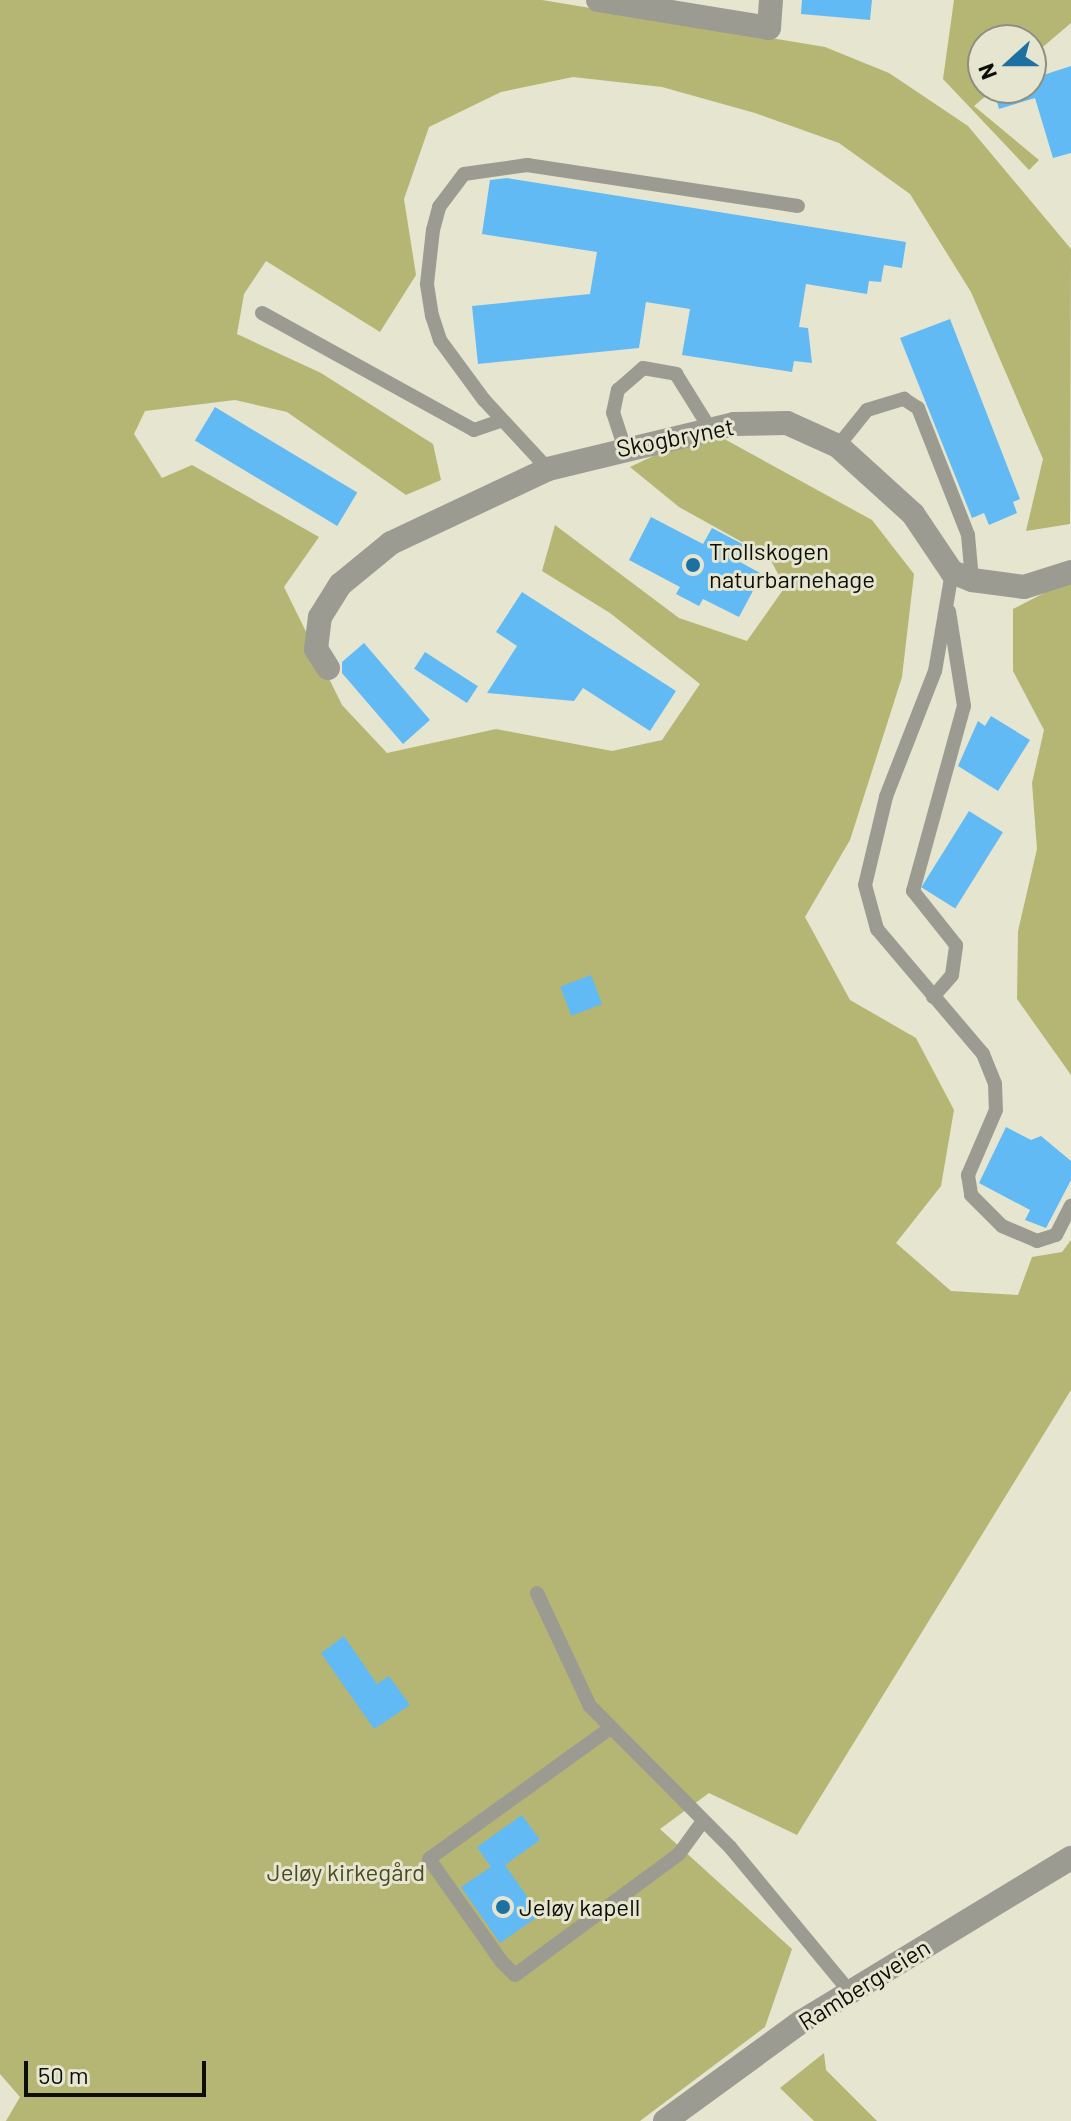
<!DOCTYPE html>
<html>
<head>
<meta charset="utf-8">
<style>
	body { margin:0 }
	#map { position:relative; width:1071px; height:2121px; overflow:hidden; background:#e5e5d0; font-family:Barlow,sans-serif }
	div>[style] { position:absolute }
	.green>* { inset:0; background:#b5b674 }
	.building>* { inset:0; background:#62baf4; transform-origin:0 0 }
	.service>* { height:14px; margin:-7px; padding:0 7px; transform-origin:7px; border-radius:7px; background:#9b9b92 }
	.minor>* { height:24px; margin:-12px; padding:0 12px; transform-origin:12px; border-radius:12px; background:#9b9b92 }
	.dots>* { width:22px; height:22px; translate:-50% -50%; box-sizing:border-box; border:4px solid #e5e5d0; border-radius:50% }
	span { translate:-50% -50%; white-space:nowrap; text-align:center; line-height:1.15; -webkit-text-stroke:6px #e5e5d0; paint-order:stroke }
	.street-label { font-size:24px; color:#0e0e08 }
	.poi-label { font-size:24px; color:#0e0e08 }
	.left { translate:0 -50%; text-align:left }
	.park-label { font-size:24px; color:#4b4b22 }
	.north { position:absolute; left:967px; top:24px; width:80px; height:80px; box-sizing:border-box; background:#e5e5d0; border:2px solid #8f8f80; border-radius:50%; rotate:249deg; font-size:22px; font-weight:700; line-height:32px; text-align:center; color:#0e0e08 }
	.north::after { content:''; display:block; margin:auto; width:28px; height:36px; background:#1d71a2; clip-path:polygon(50% 0,100% 100%,50% 72%,0 100%) }
	.scale { position:absolute; left:24px; top:2061px; width:182px; height:36px; box-sizing:border-box; border:4px solid #0e0e08; border-top:0; padding-left:10px; font-size:24px; line-height:28px; white-space:nowrap; color:#0e0e08; -webkit-text-stroke:6px #e5e5d0; paint-order:stroke }
</style>
</head>
<body>
<div id="map">
	<div class="green">
		<div style="clip-path:polygon(0 0,542px 0,825px 47px,889px 73px,968px 126px,1071px 249px,1070px 524px,1026px 531px,1043px 459px,971px 292px,910px 194px,839px 143px,755px 113px,662px 87px,573px 77px,501px 92px,429px 127px,404px 199px,416px 275px,380px 332px,266px 261px,244px 294px,237px 334px,321px 373px,433px 444px,441px 480px,406px 495px,287px 412px,235px 400px,145px 411px,134px 434px,162px 478px,192px 465px,319px 537px,284px 587px,342px 705px,387px 753px,496px 729px,612px 751px,662px 740px,700px 684px,610px 613px,542px 571px,555px 525px,679px 618px,747px 641px,785px 587px,769px 557px,679px 507px,630px 467px,708px 430px,872px 520px,914px 574px,902px 677px,850px 840px,805px 917px,850px 1000px,916px 1038px,954px 1110px,941px 1186px,896px 1243px,951px 1291px,1018px 1295px,1032px 1257px,1062px 1252px,1071px 1240px,1071px 1390px,797px 1835px,709px 1793px,660px 1829px,792px 1949px,765px 2027px,640px 2121px,6px 2121px,20px 2097px,0 2074px)"></div>
		<div style="clip-path:polygon(954px 0,1071px 0,1071px 23px,1031px 57px,1031px 40px,983px 40px,983px 88px,995px 88px,974px 106px,1039px 160px,1029px 170px,943px 79px)"></div>
		<div style="clip-path:polygon(1071px 579px,1071px 1075px,1017px 999px,1018px 931px,1037px 849px,1032px 783px,1044px 730px,1013px 671px,1013px 609px)"></div>
		<div style="clip-path:polygon(824px 2053px,826px 2070px,877px 2121px,814px 2121px,780px 2088px)"></div>
	</div>
	<div class="building">
		<div style="clip-path:polygon(802px 0,872px 0,870px 20px,801px 14px)"></div>
		<div style="clip-path:polygon(1071px 66px,1071px 153px,1053px 158px,1035px 98px,999px 109px,993px 88px,1031px 88px,1031px 79px)"></div>
		<div style="clip-path:polygon(507px 178px,906px 242px,902px 268px,884px 265px,881px 282px,869px 281px,867px 294px,806px 284px,799px 327px,808px 328px,812px 363px,794px 361px,792px 372px,682px 355px,690px 309px,646px 302px,639px 348px,478px 364px,472px 306px,590px 294px,597px 252px,482px 234px,490px 180px)"></div>
		<div style="clip-path:polygon(950px 319px,1020px 499px,1013px 502px,1017px 513px,989px 525px,984px 513px,972px 518px,900px 338px)"></div>
		<div style="left:215px;top:407px;width:166px;height:39px;rotate:31deg"></div>
		<div style="clip-path:polygon(651px 517px,703px 544px,712px 528px,748px 547px,740px 562px,762px 574px,739px 617px,703px 599px,699px 606px,676px 594px,680px 587px,629px 560px)"></div>
		<div style="clip-path:polygon(522px 592px,676px 691px,650px 731px,583px 688px,574px 701px,487px 693px,517px 646px,496px 632px)"></div>
		<div style="clip-path:polygon(364px 643px,430px 720px,403px 744px,342px 673px,342px 662px)"></div>
		<div style="left:425px;top:652px;width:63px;height:20px;rotate:33deg"></div>
		<div style="clip-path:polygon(991px 716px,1030px 740px,998px 791px,958px 766px,978px 721px,985px 726px)"></div>
		<div style="left:969px;top:811px;width:40px;height:90px;rotate:32deg"></div>
		<div style="left:591px;top:975px;width:31px;height:33px;rotate:69deg"></div>
		<div style="clip-path:polygon(1006px 1127px,1031px 1140px,1041px 1136px,1071px 1161px,1071px 1180px,1046px 1228px,1025px 1220px,1030px 1210px,979px 1183px)"></div>
		<div style="clip-path:polygon(344px 1636px,377px 1684px,389px 1676px,410px 1705px,374px 1729px,321px 1653px)"></div>
		<div style="clip-path:polygon(522px 1815px,540px 1840px,505px 1865px,540px 1915px,500px 1943px,461px 1887px,491px 1867px,477px 1847px)"></div>
	</div>
	<div class="service">
		<div style="left:262px;top:313px;width:242px;rotate:28.9deg"></div>
		<div style="left:474px;top:430px;width:28px;rotate:-19deg"></div>
		<div style="left:624px;top:446px;width:35px;rotate:-108deg"></div>
		<div style="left:613px;top:413px;width:24px;rotate:-78deg"></div>
		<div style="left:618px;top:390px;width:33px;rotate:-41deg"></div>
		<div style="left:643px;top:368px;width:34px;rotate:10deg"></div>
		<div style="left:676px;top:374px;width:62px;rotate:58.1deg"></div>
		<div style="left:838px;top:446px;width:46px;rotate:-51.1deg"></div>
		<div style="left:867px;top:410px;width:39px;rotate:-17deg"></div>
		<div style="left:904px;top:399px;width:17px;rotate:33deg"></div>
		<div style="left:918px;top:408px;width:136px;rotate:68.5deg"></div>
		<div style="left:968px;top:535px;width:45px;rotate:84.9deg"></div>
		<div style="left:548px;top:469px;width:94px;rotate:-132.8deg"></div>
		<div style="left:484px;top:400px;width:74px;rotate:-126.3deg"></div>
		<div style="left:440px;top:340px;width:25px;rotate:-108deg"></div>
		<div style="left:432px;top:316px;width:32px;rotate:-99deg"></div>
		<div style="left:427px;top:284px;width:54px;rotate:-83.7deg"></div>
		<div style="left:433px;top:230px;width:24px;rotate:-75deg"></div>
		<div style="left:439px;top:207px;width:41px;rotate:-52.9deg"></div>
		<div style="left:464px;top:174px;width:64px;rotate:-8.1deg"></div>
		<div style="left:527px;top:165px;width:274px;rotate:8.6deg"></div>
		<div style="left:952px;top:572px;width:100px;rotate:99.7deg"></div>
		<div style="left:935px;top:671px;width:135px;rotate:111.3deg"></div>
		<div style="left:886px;top:797px;width:90px;rotate:103.4deg"></div>
		<div style="left:865px;top:885px;width:46px;rotate:74.7deg"></div>
		<div style="left:877px;top:929px;width:164px;rotate:49.7deg"></div>
		<div style="left:983px;top:1054px;width:32px;rotate:68deg"></div>
		<div style="left:995px;top:1084px;width:26px;rotate:88deg"></div>
		<div style="left:996px;top:1110px;width:71px;rotate:113.3deg"></div>
		<div style="left:968px;top:1175px;width:20px;rotate:81deg"></div>
		<div style="left:971px;top:1195px;width:44px;rotate:45deg"></div>
		<div style="left:1002px;top:1226px;width:38px;rotate:23deg"></div>
		<div style="left:1037px;top:1241px;width:20px;rotate:-18deg"></div>
		<div style="left:1056px;top:1235px;width:33px;rotate:-63deg"></div>
		<div style="left:933px;top:997px;width:29px;rotate:-49deg"></div>
		<div style="left:952px;top:975px;width:30px;rotate:-82deg"></div>
		<div style="left:956px;top:945px;width:69px;rotate:-128.5deg"></div>
		<div style="left:913px;top:891px;width:192px;rotate:-74.6deg"></div>
		<div style="left:964px;top:706px;width:96px;rotate:-99deg"></div>
		<div style="left:537px;top:1593px;width:125px;rotate:64.9deg"></div>
		<div style="left:590px;top:1706px;width:199px;rotate:45.2deg"></div>
		<div style="left:730px;top:1847px;width:187px;rotate:50.4deg"></div>
		<div style="left:609px;top:1729px;width:222px;rotate:144.2deg"></div>
		<div style="left:429px;top:1859px;width:126px;rotate:54.7deg"></div>
		<div style="left:502px;top:1962px;width:18px;rotate:45deg"></div>
		<div style="left:515px;top:1975px;width:204px;rotate:-36.4deg"></div>
		<div style="left:679px;top:1854px;width:41px;rotate:-54deg"></div>
	</div>
	<div class="minor">
		<div style="left:598px;top:0;width:173px;rotate:9.3deg"></div>
		<div style="left:769px;top:28px;width:28px;rotate:-86deg"></div>
		<div style="left:328px;top:668px;width:22px;rotate:-122deg"></div>
		<div style="left:316px;top:649px;width:32px;rotate:-83deg"></div>
		<div style="left:320px;top:617px;width:39px;rotate:-58deg"></div>
		<div style="left:341px;top:584px;width:65px;rotate:-39.4deg"></div>
		<div style="left:391px;top:543px;width:174px;rotate:-25.2deg"></div>
		<div style="left:548px;top:469px;width:191px;rotate:-13.6deg"></div>
		<div style="left:734px;top:424px;width:53px;rotate:-1.1deg"></div>
		<div style="left:787px;top:423px;width:56px;rotate:24.3deg"></div>
		<div style="left:838px;top:446px;width:101px;rotate:42.2deg"></div>
		<div style="left:913px;top:514px;width:70px;rotate:56.1deg"></div>
		<div style="left:952px;top:572px;width:22px;rotate:22deg"></div>
		<div style="left:972px;top:580px;width:52px;rotate:7.7deg"></div>
		<div style="left:1024px;top:587px;width:49px;rotate:-17.7deg"></div>
		<div style="left:665px;top:2121px;width:168px;rotate:-36.1deg"></div>
		<div style="left:801px;top:2022px;width:316px;rotate:-31.3deg"></div>
	</div>
	<div class="dots">
		<div style="left:693px;top:565px;background:#1d71a2"></div>
		<div style="left:503px;top:1907px;background:#1d71a2"></div>
	</div>
	<div class="street-label">
		<span style="left:675px;top:437px;rotate:-11deg">Skogbrynet</span>
		<span style="left:864px;top:1984px;rotate:-32deg">Rambergveien</span>
	</div>
	<div class="poi-label">
		<span class="left" style="left:709px;top:565px">Trollskogen<br>naturbarnehage</span>
		<span class="left" style="left:519px;top:1907px">Jeløy kapell</span>
	</div>
	<div class="park-label">
		<span style="left:346px;top:1872px">Jeløy kirkegård</span>
	</div>
	<div class="north">N</div>
	<div class="scale">50 m</div>
</div>
</body>
</html>
